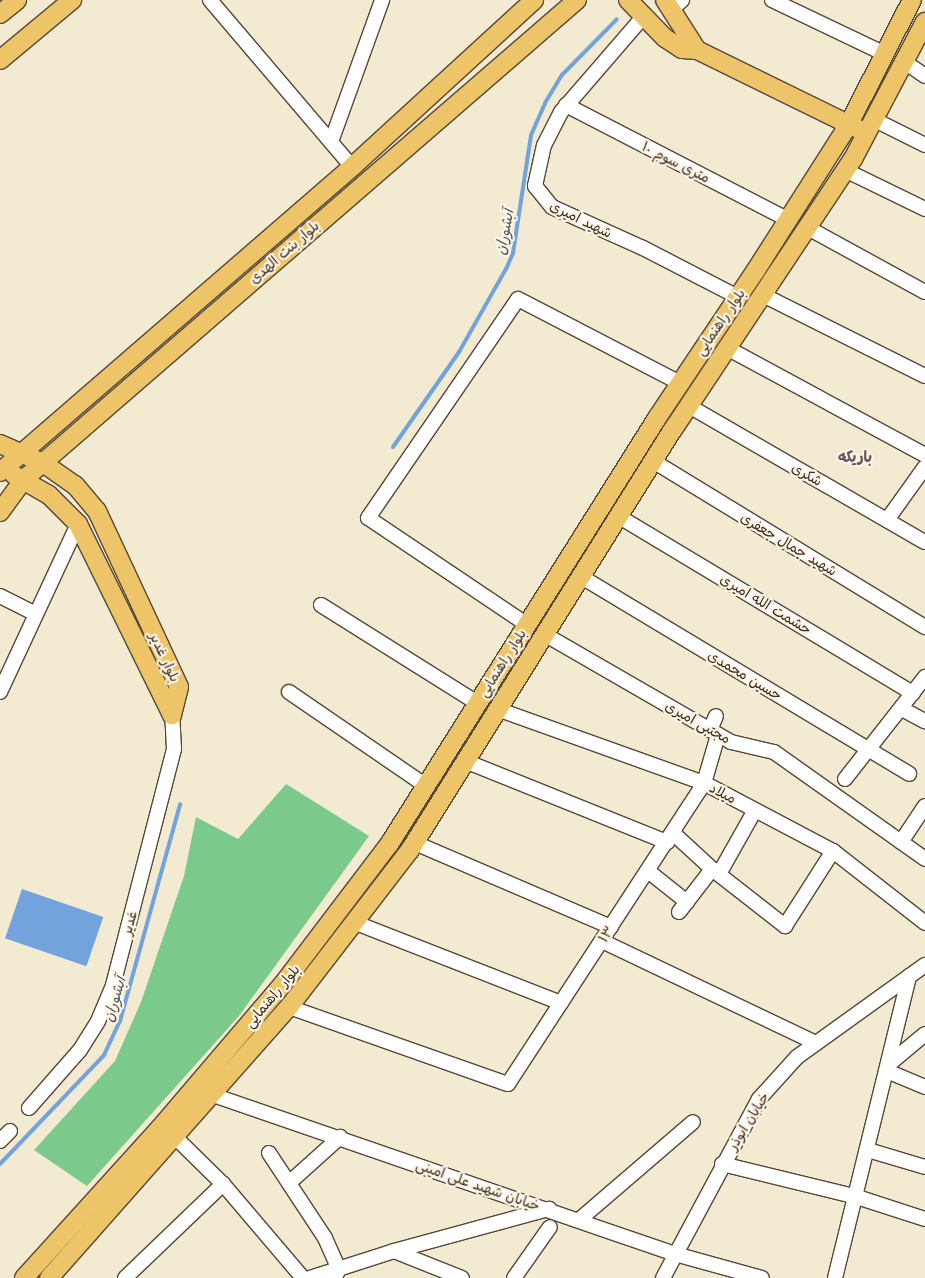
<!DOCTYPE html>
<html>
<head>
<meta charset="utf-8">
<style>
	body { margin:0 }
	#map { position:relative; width:925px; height:1278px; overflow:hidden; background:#f2ebd1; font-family:"Playpen Sans","Playpen Sans Arabic",sans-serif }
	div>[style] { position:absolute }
	.green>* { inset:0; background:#7bca8b }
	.water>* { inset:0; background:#72a3dd; transform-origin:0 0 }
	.stream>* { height:4px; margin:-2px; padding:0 2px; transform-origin:2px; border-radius:2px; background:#72a3dd }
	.roads { filter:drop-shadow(1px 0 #564739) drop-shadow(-1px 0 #564739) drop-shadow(0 1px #564739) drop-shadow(0 -1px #564739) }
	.minor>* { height:14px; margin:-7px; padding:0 7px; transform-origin:7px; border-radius:7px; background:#fff }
	.major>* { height:18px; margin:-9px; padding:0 9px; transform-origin:9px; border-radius:9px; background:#eec469 }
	span { translate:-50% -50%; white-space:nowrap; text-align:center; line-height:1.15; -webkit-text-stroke:4.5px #fcf5e5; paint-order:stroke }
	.street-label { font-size:14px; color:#3b2a1e }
	.water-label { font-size:15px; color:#4e5461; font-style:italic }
	.neighbourhood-label { font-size:15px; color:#69555e; font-weight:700 }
</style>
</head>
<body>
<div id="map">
	<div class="green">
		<div style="clip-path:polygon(286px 784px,369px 836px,239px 1016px,87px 1186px,34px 1150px,115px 1061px,141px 1002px,184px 876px,196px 817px,238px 839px)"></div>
	</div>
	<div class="water">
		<div style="left:22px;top:889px;width:86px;height:52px;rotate:19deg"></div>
	</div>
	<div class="stream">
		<div style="left:393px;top:447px;width:116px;rotate:-55.2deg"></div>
		<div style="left:459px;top:352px;width:95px;rotate:-60.5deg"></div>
		<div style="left:506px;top:269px;width:17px;rotate:-66deg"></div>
		<div style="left:513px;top:253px;width:119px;rotate:-81.3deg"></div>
		<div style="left:531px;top:135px;width:35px;rotate:-66deg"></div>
		<div style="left:545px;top:103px;width:33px;rotate:-59deg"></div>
		<div style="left:562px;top:75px;width:78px;rotate:-45.5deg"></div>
		<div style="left:0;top:1164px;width:151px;rotate:-46.3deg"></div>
		<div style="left:104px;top:1055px;width:38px;rotate:-65deg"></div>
		<div style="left:120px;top:1021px;width:225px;rotate:-74.5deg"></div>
	</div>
	<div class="roads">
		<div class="minor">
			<div style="left:210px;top:0;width:219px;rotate:49.6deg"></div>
			<div style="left:772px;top:0;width:125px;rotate:25.5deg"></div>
			<div style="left:671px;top:10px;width:15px;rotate:-42deg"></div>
			<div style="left:643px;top:17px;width:125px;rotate:130.8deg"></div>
			<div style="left:561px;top:112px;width:37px;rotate:117deg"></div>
			<div style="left:544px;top:145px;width:42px;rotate:102.4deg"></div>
			<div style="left:535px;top:186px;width:27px;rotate:51deg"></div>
			<div style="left:552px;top:207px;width:100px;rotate:24.3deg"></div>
			<div style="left:643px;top:248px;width:105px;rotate:27.3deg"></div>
			<div style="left:906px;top:63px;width:23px;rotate:34deg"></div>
			<div style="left:566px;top:105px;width:249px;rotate:27.3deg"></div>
			<div style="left:875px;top:120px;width:56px;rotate:26.6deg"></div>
			<div style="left:331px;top:142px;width:151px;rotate:-70.2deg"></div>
			<div style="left:845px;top:170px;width:89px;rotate:26deg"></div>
			<div style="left:808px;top:228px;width:133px;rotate:28.7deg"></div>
			<div style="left:763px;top:295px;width:181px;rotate:26.6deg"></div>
			<div style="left:727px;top:348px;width:225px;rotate:28.4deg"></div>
			<div style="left:689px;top:406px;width:272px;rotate:30deg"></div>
			<div style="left:653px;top:461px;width:319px;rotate:31.4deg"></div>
			<div style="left:618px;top:516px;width:344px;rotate:31deg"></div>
			<div style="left:887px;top:520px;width:65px;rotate:-54.4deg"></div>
			<div style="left:580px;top:576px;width:384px;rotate:31deg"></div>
			<div style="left:0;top:596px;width:40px;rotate:26.6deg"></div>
			<div style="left:321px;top:605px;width:184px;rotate:32.1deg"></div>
			<div style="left:526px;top:624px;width:190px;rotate:-146.1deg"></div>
			<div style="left:368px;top:518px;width:265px;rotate:-55.6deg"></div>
			<div style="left:518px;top:299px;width:182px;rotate:27.4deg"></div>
			<div style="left:544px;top:634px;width:216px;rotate:30deg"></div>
			<div style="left:731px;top:742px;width:44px;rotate:13.1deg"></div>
			<div style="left:774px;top:752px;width:185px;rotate:35.3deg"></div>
			<div style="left:0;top:692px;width:185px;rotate:-65.1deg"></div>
			<div style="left:289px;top:692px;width:165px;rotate:34.4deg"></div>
			<div style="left:497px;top:709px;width:220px;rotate:19.7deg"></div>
			<div style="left:704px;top:783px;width:146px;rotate:27.8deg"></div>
			<div style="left:833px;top:851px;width:117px;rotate:38deg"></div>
			<div style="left:902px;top:709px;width:26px;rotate:28deg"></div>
			<div style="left:710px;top:730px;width:15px;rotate:-67deg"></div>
			<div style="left:465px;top:761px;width:218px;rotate:21.9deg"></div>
			<div style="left:845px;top:779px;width:130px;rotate:-51.9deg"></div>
			<div style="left:673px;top:833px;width:53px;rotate:42.7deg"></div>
			<div style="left:901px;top:842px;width:43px;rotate:-56.3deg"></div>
			<div style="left:415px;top:843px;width:213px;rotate:23.2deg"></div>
			<div style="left:648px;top:871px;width:50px;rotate:38.5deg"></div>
			<div style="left:719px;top:874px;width:73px;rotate:-60.6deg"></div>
			<div style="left:679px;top:912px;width:54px;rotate:-52.5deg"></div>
			<div style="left:712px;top:869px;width:93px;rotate:38deg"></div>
			<div style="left:785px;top:926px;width:89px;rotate:-57.4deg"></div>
			<div style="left:356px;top:923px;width:220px;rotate:21.3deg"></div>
			<div style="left:602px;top:941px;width:237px;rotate:25.5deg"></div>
			<div style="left:289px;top:1007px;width:232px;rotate:19.4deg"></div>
			<div style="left:508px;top:1084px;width:359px;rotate:-56.9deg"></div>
			<div style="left:704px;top:783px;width:50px;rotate:-73.7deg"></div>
			<div style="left:889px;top:1064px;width:47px;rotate:-39.8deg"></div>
			<div style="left:887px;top:1071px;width:41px;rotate:22.8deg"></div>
			<div style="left:205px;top:1089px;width:10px;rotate:37deg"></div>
			<div style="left:213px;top:1095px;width:489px;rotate:19deg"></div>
			<div style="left:675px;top:1254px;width:90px;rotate:15.4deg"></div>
			<div style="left:29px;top:1108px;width:77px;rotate:-48.7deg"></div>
			<div style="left:80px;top:1050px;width:34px;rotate:-58deg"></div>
			<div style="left:98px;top:1021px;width:39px;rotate:-67deg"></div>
			<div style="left:113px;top:985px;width:244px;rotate:-75.5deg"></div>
			<div style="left:174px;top:749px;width:34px;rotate:-93deg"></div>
			<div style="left:175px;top:1137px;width:67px;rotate:44.4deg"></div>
			<div style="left:223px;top:1184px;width:123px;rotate:49.6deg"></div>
			<div style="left:0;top:1141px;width:14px;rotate:-45deg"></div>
			<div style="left:868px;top:1150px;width:59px;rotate:16.6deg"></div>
			<div style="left:269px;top:1153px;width:102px;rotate:56.6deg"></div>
			<div style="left:325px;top:1238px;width:34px;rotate:66deg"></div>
			<div style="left:339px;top:1269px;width:9px;rotate:117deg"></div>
			<div style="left:722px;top:1164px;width:139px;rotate:13.7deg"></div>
			<div style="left:857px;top:1197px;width:71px;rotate:17.9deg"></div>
			<div style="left:289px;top:1183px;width:69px;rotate:-42deg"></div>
			<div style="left:579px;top:1220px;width:150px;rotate:-40.7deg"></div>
			<div style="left:394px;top:1251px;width:73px;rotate:21.7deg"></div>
			<div style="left:125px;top:1278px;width:136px;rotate:-43.8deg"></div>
			<div style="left:310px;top:1278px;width:88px;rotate:-17.8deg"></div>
			<div style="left:394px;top:1251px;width:161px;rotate:-15.2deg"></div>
			<div style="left:514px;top:1278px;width:62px;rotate:-54.8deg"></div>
			<div style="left:663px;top:1278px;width:203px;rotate:-61.8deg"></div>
			<div style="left:759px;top:1099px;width:57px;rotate:-47.9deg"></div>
			<div style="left:797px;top:1057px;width:158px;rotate:-35.7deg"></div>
			<div style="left:835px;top:1278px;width:311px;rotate:-76.2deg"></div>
		</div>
		<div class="major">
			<div style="left:628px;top:0;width:53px;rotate:45.8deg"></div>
			<div style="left:665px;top:38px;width:20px;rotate:33deg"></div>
			<div style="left:682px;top:49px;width:15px;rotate:4deg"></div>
			<div style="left:697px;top:50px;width:179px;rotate:26.1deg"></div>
			<div style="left:665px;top:0;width:59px;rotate:57.4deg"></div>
			<div style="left:0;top:14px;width:22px;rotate:-39deg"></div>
			<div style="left:0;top:60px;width:94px;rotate:-39.8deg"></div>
			<div style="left:0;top:444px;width:47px;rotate:23.8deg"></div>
			<div style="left:43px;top:463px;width:39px;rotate:35deg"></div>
			<div style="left:75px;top:485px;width:34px;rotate:50deg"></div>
			<div style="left:97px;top:511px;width:194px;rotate:65deg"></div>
			<div style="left:179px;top:687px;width:29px;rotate:104deg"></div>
			<div style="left:0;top:472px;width:466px;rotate:-40.9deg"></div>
			<div style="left:352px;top:167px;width:247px;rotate:-42.5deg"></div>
			<div style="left:14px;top:475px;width:40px;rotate:29.7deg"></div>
			<div style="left:49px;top:495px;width:41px;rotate:45deg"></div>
			<div style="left:78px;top:524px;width:213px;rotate:63.8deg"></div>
			<div style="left:0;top:512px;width:39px;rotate:-54deg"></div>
			<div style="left:23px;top:480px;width:733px;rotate:-40.91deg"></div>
			<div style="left:24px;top:1278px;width:202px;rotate:-47.8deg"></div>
			<div style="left:160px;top:1128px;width:189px;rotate:-49.5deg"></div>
			<div style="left:283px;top:984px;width:177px;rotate:-52.8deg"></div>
			<div style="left:390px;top:843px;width:502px;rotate:-57.86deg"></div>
			<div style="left:657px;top:418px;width:178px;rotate:-56.2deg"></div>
			<div style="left:756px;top:270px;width:173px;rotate:-57.5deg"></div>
			<div style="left:849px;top:124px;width:139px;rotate:-63.1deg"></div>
			<div style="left:49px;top:1278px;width:362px;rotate:-48.5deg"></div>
			<div style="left:289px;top:1007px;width:198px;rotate:-52.4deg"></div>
			<div style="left:410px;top:850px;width:498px;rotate:-58deg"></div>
			<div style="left:674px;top:428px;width:323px;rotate:-56.4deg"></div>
			<div style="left:853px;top:159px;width:155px;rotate:-62.3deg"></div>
		</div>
	</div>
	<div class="street-label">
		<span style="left:676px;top:162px;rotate:27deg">۱۰ متری سوم</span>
		<span style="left:581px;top:219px;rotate:26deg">شهید امیری</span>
		<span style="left:284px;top:252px;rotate:-41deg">بلوار بنت الهدی</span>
		<span style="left:720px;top:322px;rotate:-56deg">بلوار راهنمایی</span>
		<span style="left:807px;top:474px;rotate:30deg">شکری</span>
		<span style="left:789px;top:544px;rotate:31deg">شهید جمال جعفری</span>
		<span style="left:766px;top:604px;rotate:31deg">حشمت الله امیری</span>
		<span style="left:165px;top:657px;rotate:65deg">بلوار غدیر</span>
		<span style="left:502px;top:663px;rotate:-58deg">بلوار راهنمایی</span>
		<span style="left:745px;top:675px;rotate:31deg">حسین محمدی</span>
		<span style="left:698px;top:722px;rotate:29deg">مجتبی امیری</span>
		<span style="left:723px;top:793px;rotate:28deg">میلاد</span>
		<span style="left:129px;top:923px;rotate:-75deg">غدیر</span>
		<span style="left:606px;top:934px;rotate:-57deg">۱۳</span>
		<span style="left:272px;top:996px;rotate:-50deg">بلوار راهنمایی</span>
		<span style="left:748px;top:1121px;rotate:-58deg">خیابان ابوذر</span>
		<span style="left:478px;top:1185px;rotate:19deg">خیابان شهید علی امینی</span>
	</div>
	<div class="water-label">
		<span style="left:503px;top:232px;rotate:-79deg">آبشوران</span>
		<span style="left:113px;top:999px;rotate:-73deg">آبشوران</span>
	</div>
	<div class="neighbourhood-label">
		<span style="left:855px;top:456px">باریکه</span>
	</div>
</div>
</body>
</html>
